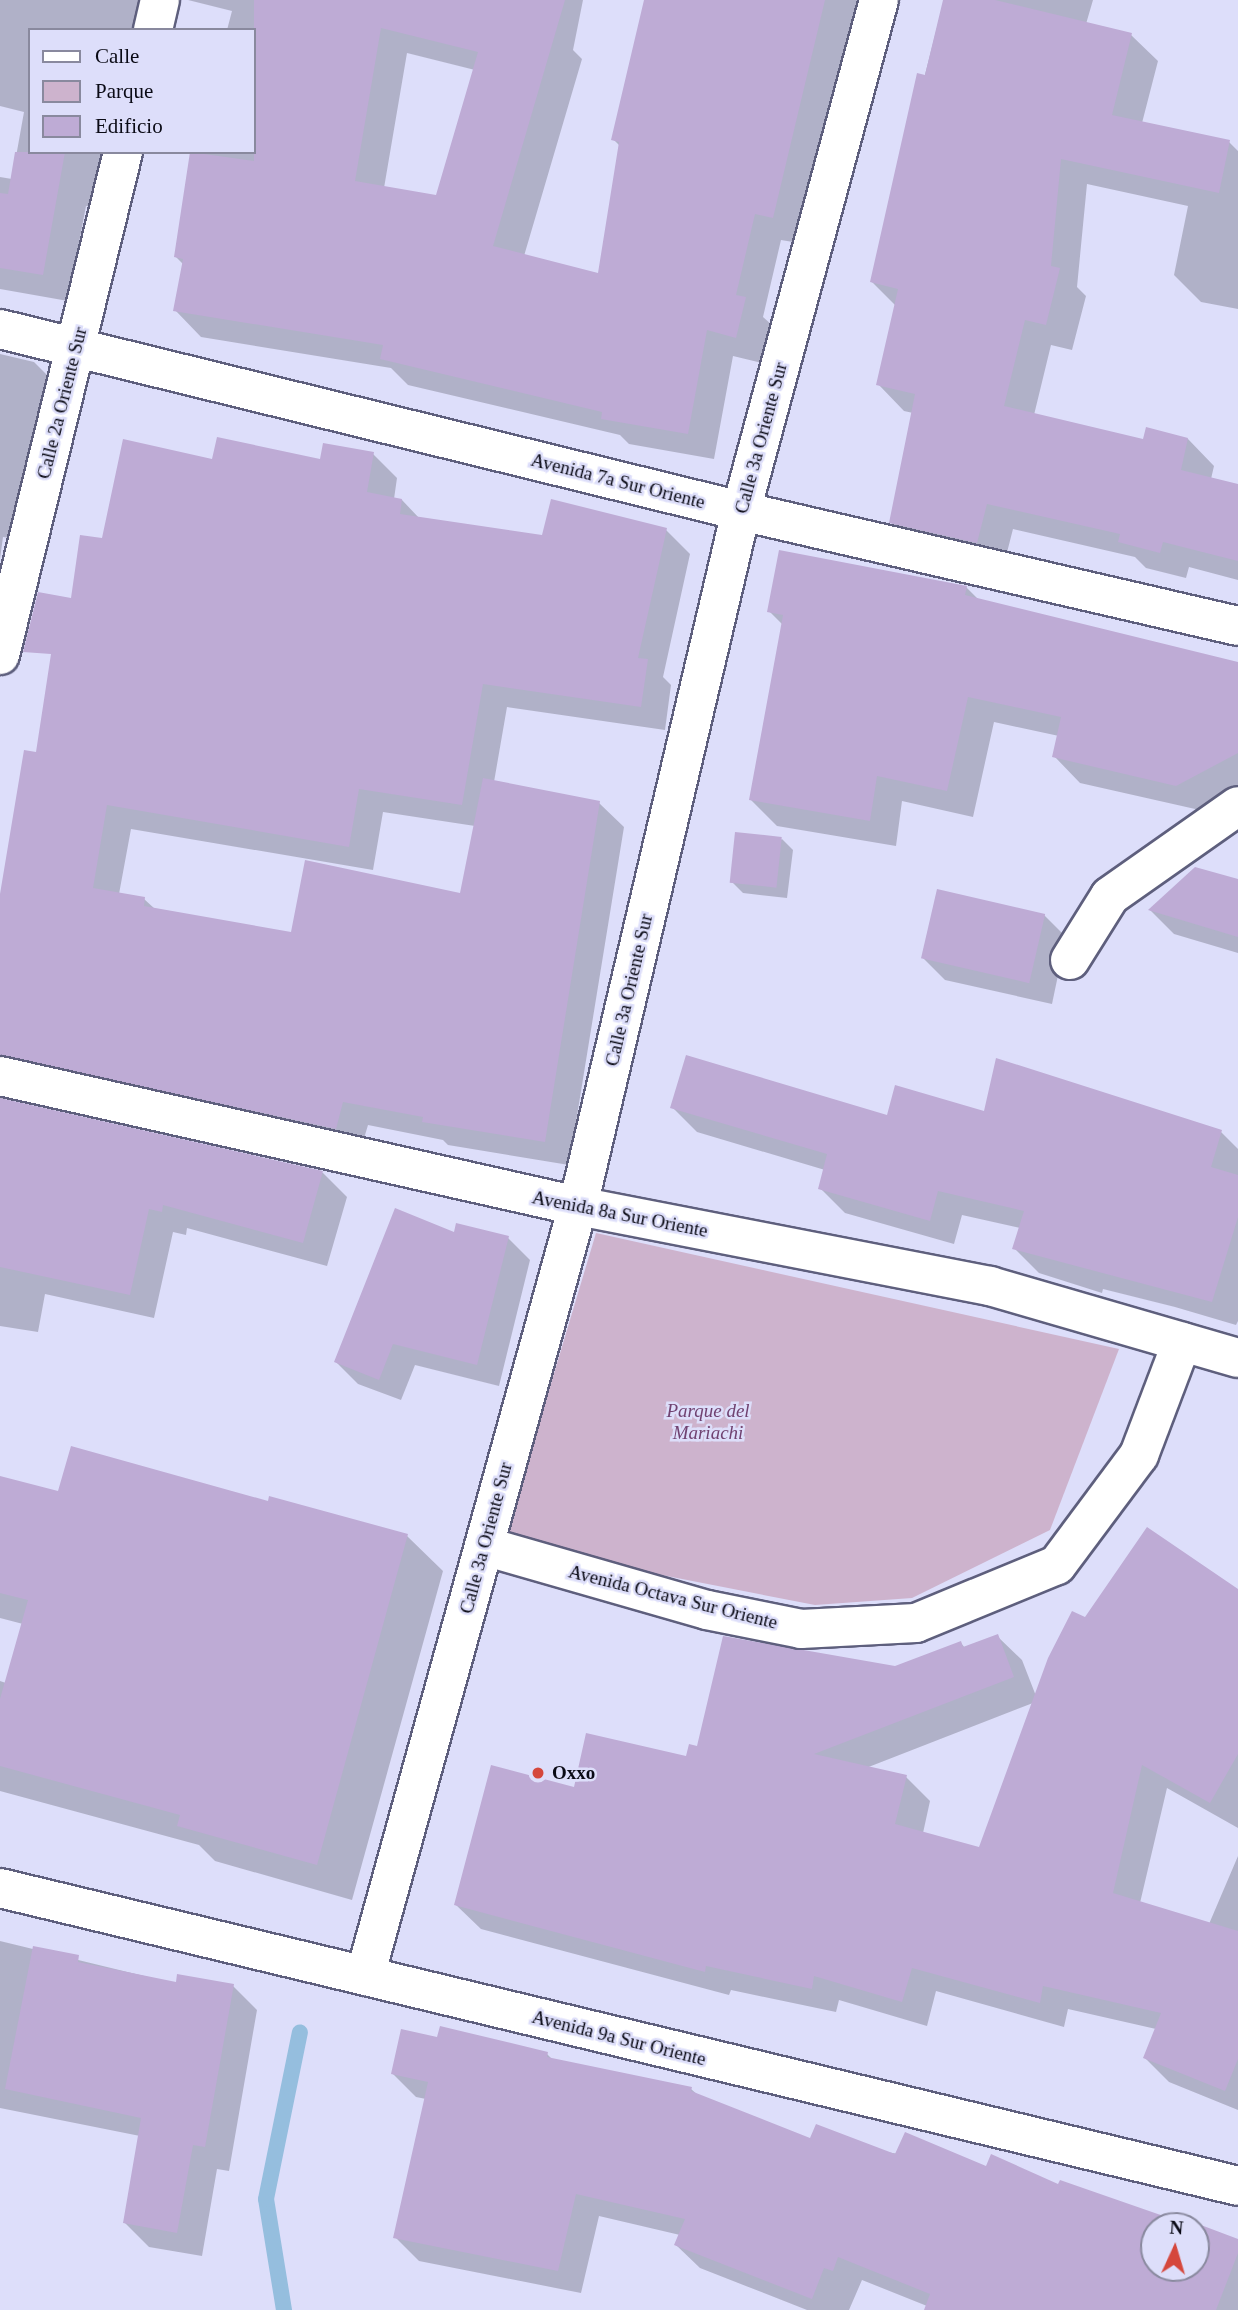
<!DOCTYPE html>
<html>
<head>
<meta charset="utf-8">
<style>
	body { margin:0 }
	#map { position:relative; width:1238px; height:2310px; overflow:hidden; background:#dddefa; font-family:Georgia,serif }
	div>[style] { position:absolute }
	.green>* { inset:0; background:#cdb3cd }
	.shadow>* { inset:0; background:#0003 }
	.stream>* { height:16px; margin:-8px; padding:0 8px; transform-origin:8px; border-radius:8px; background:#95bede }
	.building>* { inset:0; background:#beabd5; transform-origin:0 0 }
	.roads { filter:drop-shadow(2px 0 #5e5f7d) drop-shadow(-2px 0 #5e5f7d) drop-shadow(0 2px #5e5f7d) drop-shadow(0 -2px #5e5f7d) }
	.minor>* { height:38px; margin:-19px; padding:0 19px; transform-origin:19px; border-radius:19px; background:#fff }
	.secondary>* { height:38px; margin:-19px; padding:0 19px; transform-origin:19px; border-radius:19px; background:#fff }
	.dots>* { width:19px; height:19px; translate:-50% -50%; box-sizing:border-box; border:4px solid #dddefa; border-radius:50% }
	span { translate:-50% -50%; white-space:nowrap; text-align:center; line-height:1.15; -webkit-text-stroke:5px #dddefa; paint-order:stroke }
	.street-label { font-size:19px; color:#0a0a15 }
	.park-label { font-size:19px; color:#704271; font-style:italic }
	.poi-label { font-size:19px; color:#0a0a15; font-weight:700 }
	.left { translate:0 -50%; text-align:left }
	.legend { position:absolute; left:28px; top:28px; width:228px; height:126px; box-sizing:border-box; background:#dddefa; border:2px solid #89899e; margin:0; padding:9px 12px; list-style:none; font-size:21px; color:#0a0a15 }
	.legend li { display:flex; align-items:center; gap:14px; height:35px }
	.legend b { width:35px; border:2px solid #89899e }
	.north { position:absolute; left:1140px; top:2212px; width:70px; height:70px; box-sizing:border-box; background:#dddefa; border:2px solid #89899e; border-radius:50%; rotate:4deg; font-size:19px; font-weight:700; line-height:28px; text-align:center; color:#0a0a15 }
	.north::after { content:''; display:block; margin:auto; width:24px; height:32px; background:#d5473c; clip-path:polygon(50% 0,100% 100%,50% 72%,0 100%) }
</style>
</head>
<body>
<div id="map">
	<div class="green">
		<div style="clip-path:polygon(596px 1233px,1119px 1349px,1050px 1530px,912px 1598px,815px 1605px,503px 1544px)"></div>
	</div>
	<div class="shadow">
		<div style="clip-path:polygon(0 0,161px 0,142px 30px,30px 30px,30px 152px,117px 152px,107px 209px,86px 206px,68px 301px,0 289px,0 177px,12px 179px,24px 112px,0 106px)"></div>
		<div style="clip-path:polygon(evenodd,188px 0,583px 0,573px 50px,582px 59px,524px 256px,599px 275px,620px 146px,613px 139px,674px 0,857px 0,799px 243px,781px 240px,763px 317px,772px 325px,762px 363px,733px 356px,714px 459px,629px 444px,620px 435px,408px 385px,391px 368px,201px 337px,175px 310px,183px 264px,176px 257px,199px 152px,254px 152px,254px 30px,227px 30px,232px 11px,188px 0,407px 53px,475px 70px,437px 197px,384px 188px,407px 53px)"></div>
		<div style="clip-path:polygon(944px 0,1093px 0,1086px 24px,1131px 35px,1158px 61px,1142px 123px,1229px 142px,1238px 151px,1238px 309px,1201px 302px,1174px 275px,1188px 206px,1087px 184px,1077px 287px,1086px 296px,1072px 350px,1051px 345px,1034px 415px,1144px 442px,1188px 439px,1214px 466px,1211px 479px,1238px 486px,1238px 580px,1189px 567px,1186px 578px,1146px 568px,1135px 557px,1013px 529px,1003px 568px,917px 549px,891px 522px,913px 413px,904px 411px,878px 384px,896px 306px,872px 282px)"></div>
		<div style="clip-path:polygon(0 354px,34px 362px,56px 384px,16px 539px,3px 537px,0 559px)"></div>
		<div style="clip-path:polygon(evenodd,373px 454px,397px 478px,394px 499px,402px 500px,420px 519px,543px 537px,666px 530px,690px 554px,663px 677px,671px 685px,665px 730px,507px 707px,494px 782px,599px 803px,624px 827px,569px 1165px,448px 1145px,443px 1140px,368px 1125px,360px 1152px,19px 1078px,2px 1101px,323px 1173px,347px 1197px,327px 1266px,187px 1228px,186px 1235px,173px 1232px,154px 1318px,45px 1294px,38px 1332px,0 1326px,0 946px,72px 600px,104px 539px,213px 461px,321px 461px,373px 454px,383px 812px,475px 826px,461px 895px,293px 934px,155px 909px,144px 899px,119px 894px,131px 829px,373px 870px,383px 812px)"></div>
		<div style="clip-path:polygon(966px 587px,979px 600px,1238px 663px,1238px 793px,1204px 811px,1080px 783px,1054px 756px,1059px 736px,994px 722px,973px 817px,902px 801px,896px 846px,777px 826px,751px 800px,783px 625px,769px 611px)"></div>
		<div style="clip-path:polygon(782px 839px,793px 850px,787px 898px,743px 893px,732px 882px)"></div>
		<div style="clip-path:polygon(1238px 881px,1238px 953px,1174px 934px,1150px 910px)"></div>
		<div style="clip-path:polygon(1044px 915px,1066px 937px,1052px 1004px,945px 980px,923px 958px)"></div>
		<div style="clip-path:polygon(672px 1107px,888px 1117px,985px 1113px,1221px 1132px,1238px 1149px,1238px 1321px,1236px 1325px,1175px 1307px,1103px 1289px,1102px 1293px,1039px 1273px,1014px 1248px,1020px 1228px,962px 1215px,954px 1244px,845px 1213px,820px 1188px,825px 1170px,697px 1132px)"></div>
		<div style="clip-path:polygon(455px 1234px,508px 1238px,530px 1260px,499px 1386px,415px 1365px,401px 1400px,358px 1384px,336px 1362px)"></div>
		<div style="clip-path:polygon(0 1478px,59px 1493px,407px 1536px,443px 1571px,352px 1900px,215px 1861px,199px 1845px,0 1791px,0 1681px,6px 1683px,23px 1624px,0 1618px)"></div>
		<div style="clip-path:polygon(evenodd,1238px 1591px,1238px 1828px,1167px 1788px,1140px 1903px,1209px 1924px,1238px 1856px,1238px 2110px,1169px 2082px,1145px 2058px,1156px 2029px,1068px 2009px,1064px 2027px,936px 1991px,927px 2026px,839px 2000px,836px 2012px,731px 1990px,729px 1995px,481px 1929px,456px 1905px,575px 1790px,687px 1758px,698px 1748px,895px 1668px,961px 1643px,965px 1648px,997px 1636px,1022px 1660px,1036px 1696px,1085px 1619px,1238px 1591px,1033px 1703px,980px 1849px,923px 1833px,930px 1801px,906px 1777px,866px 1768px,1033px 1703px)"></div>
		<div style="clip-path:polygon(0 1941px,177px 1984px,233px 1986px,257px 2010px,229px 2171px,217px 2169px,202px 2256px,149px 2247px,125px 2223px,140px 2136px,0 2108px)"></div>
		<div style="clip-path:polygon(evenodd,439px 2039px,547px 2054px,553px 2060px,691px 2089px,699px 2096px,811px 2140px,987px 2168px,1176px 2223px,1178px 2218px,1238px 2241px,1238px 2310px,925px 2310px,927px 2306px,862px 2280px,849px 2310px,807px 2310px,700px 2268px,676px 2245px,680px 2235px,599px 2216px,581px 2293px,419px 2261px,395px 2237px,426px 2099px,416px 2097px,393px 2074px,439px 2039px,1154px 2226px,1196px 2226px,1196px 2268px,1154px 2268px,1154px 2226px)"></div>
	</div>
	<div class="stream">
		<div style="left:284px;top:2310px;width:112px;rotate:-99.2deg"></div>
		<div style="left:266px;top:2199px;width:170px;rotate:-78.5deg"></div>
	</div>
	<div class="building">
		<div style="clip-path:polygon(evenodd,254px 0,565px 0,493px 246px,598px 273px,619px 142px,611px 140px,644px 0,825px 0,773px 218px,755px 214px,736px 295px,746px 297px,736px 338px,707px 330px,688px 434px,601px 419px,602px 412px,380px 359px,383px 345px,173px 311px,183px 259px,174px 257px,190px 152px,254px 161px,254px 0,381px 28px,478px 52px,436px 195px,355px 181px,381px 28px)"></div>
		<div style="clip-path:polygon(943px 0,995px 0,1132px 33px,1112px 115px,1230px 140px,1219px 193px,1061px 159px,1051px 266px,1060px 268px,1046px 325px,1025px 320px,1004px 406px,1143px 439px,1146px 427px,1188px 438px,1181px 470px,1238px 484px,1238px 561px,1163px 542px,1160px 553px,1118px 542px,1120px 534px,987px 504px,977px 543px,889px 523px,915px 394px,876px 385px,898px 289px,870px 282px,917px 73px,925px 75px)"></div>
		<div style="clip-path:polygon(15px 152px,65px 152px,43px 275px,0 268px,0 193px,8px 194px)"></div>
		<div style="clip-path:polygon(217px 437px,320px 459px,323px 443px,374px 452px,367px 492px,402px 499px,400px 514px,542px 535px,551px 499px,667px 528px,638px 658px,648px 659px,641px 707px,483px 684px,462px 805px,359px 789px,349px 847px,107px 805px,93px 888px,145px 897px,144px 906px,291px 932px,305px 860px,460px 893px,483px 778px,600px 801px,545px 1142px,422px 1122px,423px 1117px,343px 1102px,336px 1129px,0 1055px,0 894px,24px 750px,36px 752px,51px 654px,23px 652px,38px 592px,71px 598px,80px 535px,102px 538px,123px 439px,212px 459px)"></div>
		<div style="clip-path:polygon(779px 550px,967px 586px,965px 595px,1238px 662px,1238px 753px,1176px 786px,1052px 757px,1061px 717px,968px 697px,947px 791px,877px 776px,870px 821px,749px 800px,783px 615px,767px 612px)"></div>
		<div style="left:735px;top:832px;width:47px;height:51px;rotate:6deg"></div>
		<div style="clip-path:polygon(1195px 867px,1238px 879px,1238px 937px,1148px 910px)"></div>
		<div style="left:937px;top:889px;width:111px;height:71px;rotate:13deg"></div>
		<div style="clip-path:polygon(686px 1055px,887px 1115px,895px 1085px,984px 1111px,996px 1058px,1222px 1130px,1211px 1167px,1238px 1175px,1238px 1217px,1212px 1302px,1012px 1249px,1024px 1211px,938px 1191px,930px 1221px,818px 1189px,827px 1154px,670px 1108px)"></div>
		<div style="clip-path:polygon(0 1098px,323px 1171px,303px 1243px,163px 1205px,162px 1212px,149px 1209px,130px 1295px,0 1267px)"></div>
		<div style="clip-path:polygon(395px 1208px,454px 1232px,456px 1223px,509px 1236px,477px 1365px,393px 1344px,379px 1380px,334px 1362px)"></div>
		<div style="clip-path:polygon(71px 1446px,268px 1501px,269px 1496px,408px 1534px,317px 1865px,177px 1826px,180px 1815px,0 1766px,0 1699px,28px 1600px,0 1593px,0 1476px,58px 1491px)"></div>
		<div style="clip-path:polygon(1147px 1527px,1238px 1589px,1238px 1754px,1210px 1803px,1142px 1765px,1113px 1893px,1238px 1931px,1238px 2059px,1225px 2091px,1143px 2058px,1161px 2013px,1043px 1986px,1040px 2003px,912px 1968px,902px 2002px,814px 1976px,812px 1989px,706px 1966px,705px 1972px,454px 1905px,491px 1765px,574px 1787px,586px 1733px,686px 1756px,689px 1744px,697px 1746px,723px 1636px,895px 1666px,961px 1641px,963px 1647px,998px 1634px,1014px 1677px,814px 1754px,907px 1775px,895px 1824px,979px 1847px,1048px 1658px,1072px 1611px,1085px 1617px)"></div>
		<div style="clip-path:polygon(33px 1946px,79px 1955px,78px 1962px,176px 1982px,177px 1974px,234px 1984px,205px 2147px,193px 2145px,177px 2233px,123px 2223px,141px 2118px,5px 2089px)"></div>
		<div style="clip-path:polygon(evenodd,440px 2026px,548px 2052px,547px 2057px,692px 2087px,691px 2091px,810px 2138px,816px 2124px,895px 2154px,905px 2132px,986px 2166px,991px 2154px,1058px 2184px,1060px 2180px,1175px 2220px,1177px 2216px,1238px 2239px,1238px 2253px,1216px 2310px,924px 2310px,930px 2294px,838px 2257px,833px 2271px,824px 2268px,812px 2299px,674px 2245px,685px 2219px,576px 2194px,558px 2271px,393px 2238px,428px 2082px,391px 2074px,401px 2029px,437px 2037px,440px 2026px,1154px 2226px,1196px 2226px,1196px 2268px,1154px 2268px,1154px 2226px)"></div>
	</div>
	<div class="roads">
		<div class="minor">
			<div style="left:153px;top:30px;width:31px;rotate:-77deg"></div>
			<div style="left:0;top:329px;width:763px;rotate:13.8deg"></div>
			<div style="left:741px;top:511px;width:510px;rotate:13.03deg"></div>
			<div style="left:0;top:655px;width:518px;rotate:-76.26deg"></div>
			<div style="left:1070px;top:960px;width:75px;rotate:-58deg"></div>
			<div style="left:1110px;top:896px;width:156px;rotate:-35.1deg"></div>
			<div style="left:0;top:1076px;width:592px;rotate:12.68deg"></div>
			<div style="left:578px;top:1206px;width:420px;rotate:11deg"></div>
			<div style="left:990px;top:1286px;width:258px;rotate:16.2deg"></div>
			<div style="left:484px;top:1546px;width:232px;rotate:16deg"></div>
			<div style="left:707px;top:1610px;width:96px;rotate:11.4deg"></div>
			<div style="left:801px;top:1629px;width:115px;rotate:-3deg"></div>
			<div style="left:916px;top:1623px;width:152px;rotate:-22.4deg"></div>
			<div style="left:1057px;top:1565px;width:137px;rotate:-53.3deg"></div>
			<div style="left:1139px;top:1455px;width:121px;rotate:-69.2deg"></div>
			<div style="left:365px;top:1976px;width:799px;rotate:-74.54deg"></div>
			<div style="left:578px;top:1206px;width:714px;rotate:-76.8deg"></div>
			<div style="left:741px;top:511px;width:529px;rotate:-74.89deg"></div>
		</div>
		<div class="secondary">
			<div style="left:0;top:1888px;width:1273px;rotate:13.53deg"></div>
		</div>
	</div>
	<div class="dots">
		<div style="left:538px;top:1773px;background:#d5473c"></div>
	</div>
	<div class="street-label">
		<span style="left:62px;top:403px;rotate:-76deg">Calle 2a Oriente Sur</span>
		<span style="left:761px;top:438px;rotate:-75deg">Calle 3a Oriente Sur</span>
		<span style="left:618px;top:481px;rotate:14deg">Avenida 7a Sur Oriente</span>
		<span style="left:629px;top:990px;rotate:-77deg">Calle 3a Oriente Sur</span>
		<span style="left:620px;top:1214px;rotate:11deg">Avenida 8a Sur Oriente</span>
		<span style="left:486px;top:1538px;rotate:-75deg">Calle 3a Oriente Sur</span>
		<span style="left:673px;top:1597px;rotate:14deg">Avenida Octava Sur Oriente</span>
		<span style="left:619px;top:2038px;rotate:14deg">Avenida 9a Sur Oriente</span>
	</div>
	<div class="park-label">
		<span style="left:708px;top:1422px">Parque del<br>Mariachi</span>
	</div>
	<div class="poi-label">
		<span class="left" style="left:552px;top:1773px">Oxxo</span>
	</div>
	<ul class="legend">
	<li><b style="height:9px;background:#fff"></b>Calle</li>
	<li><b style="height:19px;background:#cdb3cd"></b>Parque</li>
	<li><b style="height:19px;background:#beabd5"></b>Edificio</li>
	</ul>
	<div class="north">N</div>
</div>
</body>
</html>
